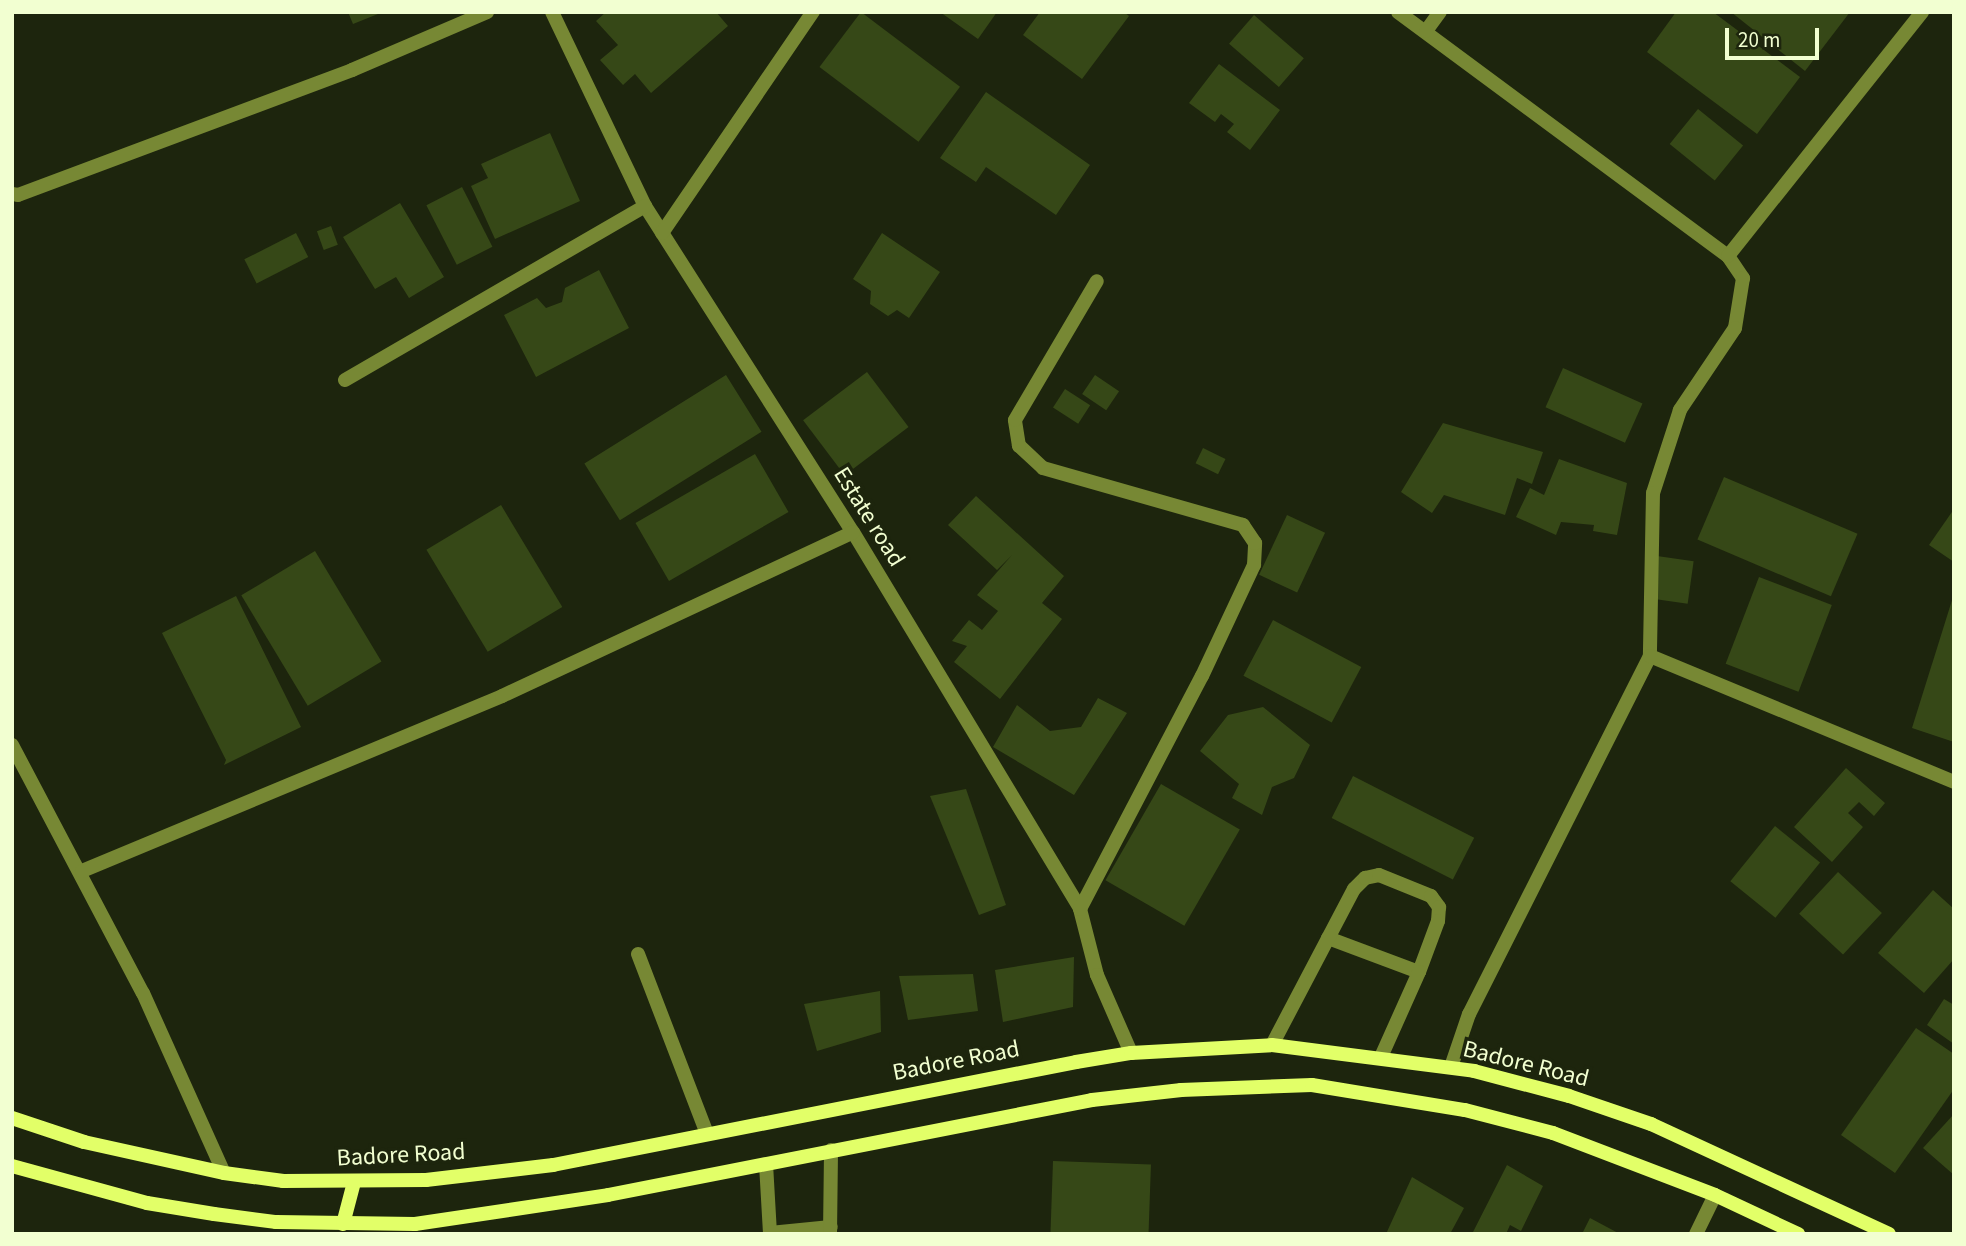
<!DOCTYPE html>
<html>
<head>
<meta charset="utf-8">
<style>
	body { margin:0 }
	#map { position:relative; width:1966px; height:1246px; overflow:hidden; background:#1d250d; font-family:"Source Sans 3",sans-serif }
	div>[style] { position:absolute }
	.building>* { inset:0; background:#364817; transform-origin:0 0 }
	.lane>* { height:14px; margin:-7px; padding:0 7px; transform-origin:7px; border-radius:7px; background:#778834 }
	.street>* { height:14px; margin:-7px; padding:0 7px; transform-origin:7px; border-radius:7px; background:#778834 }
	.secondary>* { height:14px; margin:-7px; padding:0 7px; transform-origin:7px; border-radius:7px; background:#e2ff68 }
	span { translate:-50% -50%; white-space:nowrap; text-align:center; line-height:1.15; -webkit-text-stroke:7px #1d250d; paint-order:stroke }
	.street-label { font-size:24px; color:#f2ffd1 }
	.frame { position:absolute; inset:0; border:14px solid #f2ffd1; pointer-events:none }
	.scale { position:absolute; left:1725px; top:28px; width:94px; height:32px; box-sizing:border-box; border:4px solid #f2ffd1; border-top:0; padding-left:9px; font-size:21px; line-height:24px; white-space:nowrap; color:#f2ffd1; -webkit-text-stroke:5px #1d250d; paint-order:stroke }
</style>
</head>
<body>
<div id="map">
	<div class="building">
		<div style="clip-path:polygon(348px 12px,383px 12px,353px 24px)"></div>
		<div style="clip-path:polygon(606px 12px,716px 12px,728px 26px,651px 93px,635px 74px,623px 85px,600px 60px,618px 45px,596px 21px)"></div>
		<div style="left:861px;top:12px;width:124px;height:69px;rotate:37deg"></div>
		<div style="clip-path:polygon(940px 12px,997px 12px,978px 39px)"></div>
		<div style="clip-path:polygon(1040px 12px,1124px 12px,1129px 16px,1082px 79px,1023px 35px)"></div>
		<div style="clip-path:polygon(1676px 12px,1713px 12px,1800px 77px,1757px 134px,1647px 52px)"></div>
		<div style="clip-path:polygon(1731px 12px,1850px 12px,1805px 71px)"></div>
		<div style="left:1254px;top:15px;width:66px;height:38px;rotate:41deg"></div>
		<div style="clip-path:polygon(1219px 64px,1280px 110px,1250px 150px,1227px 132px,1234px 124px,1221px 114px,1215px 122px,1189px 103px)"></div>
		<div style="clip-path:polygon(986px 92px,1090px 165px,1056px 215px,986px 167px,976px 182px,940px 158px)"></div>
		<div style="left:1698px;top:109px;width:58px;height:45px;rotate:39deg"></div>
		<div style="clip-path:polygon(550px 133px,580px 201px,495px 239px,471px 186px,488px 178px,481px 164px)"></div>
		<div style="left:462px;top:187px;width:67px;height:40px;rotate:63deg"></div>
		<div style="clip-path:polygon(400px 203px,444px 277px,409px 298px,396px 277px,375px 289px,343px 237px)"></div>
		<div style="left:331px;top:226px;width:20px;height:15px;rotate:70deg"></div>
		<div style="left:296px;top:233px;width:27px;height:58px;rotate:63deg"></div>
		<div style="clip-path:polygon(882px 233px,940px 272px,909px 318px,897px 310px,888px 316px,870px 304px,871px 291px,853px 279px)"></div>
		<div style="clip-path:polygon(599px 270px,629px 328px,536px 377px,504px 315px,537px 298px,546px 308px,562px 302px,565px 288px)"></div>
		<div style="left:1563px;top:368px;width:87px;height:43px;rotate:24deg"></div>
		<div style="left:867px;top:372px;width:69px;height:80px;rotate:53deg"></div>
		<div style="left:726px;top:375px;width:67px;height:167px;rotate:58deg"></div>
		<div style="left:1095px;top:375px;width:29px;height:23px;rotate:34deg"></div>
		<div style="left:1065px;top:389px;width:30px;height:22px;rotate:33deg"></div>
		<div style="clip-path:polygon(1443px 423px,1543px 452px,1532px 484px,1517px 478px,1505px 515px,1444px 495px,1432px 513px,1401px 492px)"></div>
		<div style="left:1203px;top:448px;width:25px;height:17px;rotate:26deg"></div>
		<div style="left:755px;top:454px;width:67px;height:138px;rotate:60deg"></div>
		<div style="clip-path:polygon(1559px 459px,1627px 483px,1617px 535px,1593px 531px,1594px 525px,1561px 522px,1556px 535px,1516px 517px,1530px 488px,1544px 495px)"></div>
		<div style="left:1724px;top:477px;width:145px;height:68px;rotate:23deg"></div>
		<div style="clip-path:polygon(976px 496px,1064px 576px,1042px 603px,1062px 619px,1000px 699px,954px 662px,967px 646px,952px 641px,969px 620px,982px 630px,998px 611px,977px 595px,1012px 555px,997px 570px,948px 525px)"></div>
		<div style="left:501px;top:505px;width:119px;height:87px;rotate:59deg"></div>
		<div style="clip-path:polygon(1954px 509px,1954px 562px,1929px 545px)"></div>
		<div style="left:1287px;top:515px;width:42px;height:66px;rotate:25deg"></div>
		<div style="left:315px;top:551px;width:129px;height:86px;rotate:59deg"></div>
		<div style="left:1657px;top:556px;width:37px;height:43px;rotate:8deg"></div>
		<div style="left:1759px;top:577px;width:78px;height:93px;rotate:21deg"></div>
		<div style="clip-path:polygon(236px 596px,301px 727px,224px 765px,226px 760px,162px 633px)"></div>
		<div style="clip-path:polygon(1953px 597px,1954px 597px,1954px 742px,1912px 728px)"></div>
		<div style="left:1273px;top:620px;width:100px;height:63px;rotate:28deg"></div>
		<div style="clip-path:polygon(1098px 698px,1127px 713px,1074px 795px,993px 747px,1017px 705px,1050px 731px,1081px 727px)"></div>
		<div style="clip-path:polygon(1263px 707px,1310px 745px,1294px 778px,1272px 787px,1262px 815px,1232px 798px,1239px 784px,1200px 751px,1228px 715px)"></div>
		<div style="clip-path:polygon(1846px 768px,1885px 803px,1874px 816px,1859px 802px,1848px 813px,1863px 827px,1832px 862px,1794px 827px)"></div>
		<div style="left:1353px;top:776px;width:136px;height:47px;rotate:27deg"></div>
		<div style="left:1161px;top:784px;width:91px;height:111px;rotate:30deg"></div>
		<div style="clip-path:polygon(966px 789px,1006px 905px,979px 915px,930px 796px)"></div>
		<div style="left:1775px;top:826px;width:58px;height:71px;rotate:39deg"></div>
		<div style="left:1838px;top:872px;width:60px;height:57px;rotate:43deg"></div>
		<div style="clip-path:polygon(1933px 890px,1954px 909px,1954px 959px,1924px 993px,1878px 953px)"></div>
		<div style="clip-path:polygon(1074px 957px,1073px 1007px,1003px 1022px,995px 970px)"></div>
		<div style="clip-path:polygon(973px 974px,978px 1011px,908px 1020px,899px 976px)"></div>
		<div style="clip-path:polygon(880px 991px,881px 1032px,817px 1051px,804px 1004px)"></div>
		<div style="clip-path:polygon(1944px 999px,1954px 1005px,1954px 1044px,1927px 1025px)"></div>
		<div style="clip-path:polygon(1916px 1028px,1954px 1054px,1954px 1089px,1895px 1173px,1841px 1135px)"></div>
		<div style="clip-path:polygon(1954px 1114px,1954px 1175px,1923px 1148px)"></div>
		<div style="left:1053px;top:1161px;width:98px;height:73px;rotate:2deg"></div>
		<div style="clip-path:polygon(1507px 1165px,1543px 1186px,1521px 1231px,1510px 1225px,1506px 1234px,1472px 1234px)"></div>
		<div style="clip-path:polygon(1412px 1177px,1464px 1208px,1450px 1234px,1386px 1234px)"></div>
		<div style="clip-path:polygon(1590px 1218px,1620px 1234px,1582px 1234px)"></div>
	</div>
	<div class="lane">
		<div style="left:1328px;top:938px;width:97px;rotate:20.5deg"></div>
		<div style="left:638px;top:954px;width:190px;rotate:69deg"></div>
		<div style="left:1272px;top:1045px;width:176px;rotate:-62.3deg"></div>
		<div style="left:1354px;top:889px;width:16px;rotate:-45deg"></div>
		<div style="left:1365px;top:878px;width:14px;rotate:-12deg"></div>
		<div style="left:1379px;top:875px;width:56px;rotate:22deg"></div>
		<div style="left:1431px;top:896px;width:14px;rotate:54deg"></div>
		<div style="left:1439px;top:907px;width:14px;rotate:94deg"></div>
		<div style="left:1438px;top:921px;width:54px;rotate:110.4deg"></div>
		<div style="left:1419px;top:972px;width:93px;rotate:114.1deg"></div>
		<div style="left:766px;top:1164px;width:70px;rotate:86.7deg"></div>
		<div style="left:770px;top:1233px;width:61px;rotate:-5.6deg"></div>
		<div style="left:830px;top:1234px;width:84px;rotate:-89.3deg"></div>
	</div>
	<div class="street">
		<div style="left:552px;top:12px;width:215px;rotate:64.4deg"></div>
		<div style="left:645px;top:206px;width:387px;rotate:57.5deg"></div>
		<div style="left:853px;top:532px;width:440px;rotate:58.9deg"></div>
		<div style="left:1080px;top:909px;width:68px;rotate:75.6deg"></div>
		<div style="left:1097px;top:975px;width:85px;rotate:66.4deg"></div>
		<div style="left:1398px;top:12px;width:410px;rotate:36.5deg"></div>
		<div style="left:1728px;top:256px;width:27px;rotate:56deg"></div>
		<div style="left:1743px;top:278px;width:51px;rotate:99.1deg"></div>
		<div style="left:1735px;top:328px;width:99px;rotate:123.9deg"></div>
		<div style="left:1680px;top:410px;width:87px;rotate:108deg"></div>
		<div style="left:1653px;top:493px;width:163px;rotate:91.1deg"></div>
		<div style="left:1650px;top:656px;width:401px;rotate:116.8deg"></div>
		<div style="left:1469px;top:1014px;width:56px;rotate:108.8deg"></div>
		<div style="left:1426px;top:31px;width:24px;rotate:-54deg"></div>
		<div style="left:12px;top:194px;width:6px;rotate:9deg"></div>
		<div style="left:18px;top:195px;width:357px;rotate:-20.5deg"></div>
		<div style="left:352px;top:70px;width:147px;rotate:-23.2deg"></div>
		<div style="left:662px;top:233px;width:268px;rotate:-55.7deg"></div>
		<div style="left:1728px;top:256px;width:312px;rotate:-51.5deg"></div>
		<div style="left:345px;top:380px;width:347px;rotate:-30.1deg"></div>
		<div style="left:1650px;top:656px;width:329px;rotate:22.5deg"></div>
		<div style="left:12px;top:745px;width:280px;rotate:62.2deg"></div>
		<div style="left:143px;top:993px;width:197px;rotate:65.8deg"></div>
		<div style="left:82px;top:871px;width:455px;rotate:-22.6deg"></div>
		<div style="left:502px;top:696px;width:387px;rotate:-25deg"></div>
		<div style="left:1080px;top:909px;width:263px;rotate:-62.4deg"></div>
		<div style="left:1202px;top:676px;width:123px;rotate:-64.9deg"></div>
		<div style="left:1254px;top:565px;width:22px;rotate:-87deg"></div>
		<div style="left:1255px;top:543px;width:22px;rotate:-124deg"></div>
		<div style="left:1243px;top:525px;width:208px;rotate:-164.1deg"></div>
		<div style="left:1043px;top:468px;width:33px;rotate:-137deg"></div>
		<div style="left:1019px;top:446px;width:26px;rotate:-99deg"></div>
		<div style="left:1015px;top:420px;width:161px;rotate:-59.5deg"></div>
		<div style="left:1696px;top:1234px;width:43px;rotate:-64deg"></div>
	</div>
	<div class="secondary">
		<div style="left:12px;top:1118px;width:76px;rotate:18.4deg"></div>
		<div style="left:84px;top:1142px;width:143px;rotate:12.5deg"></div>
		<div style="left:224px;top:1173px;width:60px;rotate:7.7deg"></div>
		<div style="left:283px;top:1181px;width:143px;rotate:-0.4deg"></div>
		<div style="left:426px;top:1180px;width:128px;rotate:-6.7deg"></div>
		<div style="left:553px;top:1165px;width:533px;rotate:-11.14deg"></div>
		<div style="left:1076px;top:1062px;width:56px;rotate:-9.3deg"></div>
		<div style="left:1131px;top:1053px;width:141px;rotate:-3.2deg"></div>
		<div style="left:1272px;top:1045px;width:204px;rotate:7.3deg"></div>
		<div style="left:1474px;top:1071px;width:98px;rotate:14.7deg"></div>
		<div style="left:1569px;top:1096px;width:87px;rotate:18.9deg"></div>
		<div style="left:1651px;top:1124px;width:262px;rotate:24.8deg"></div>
		<div style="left:12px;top:1166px;width:140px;rotate:15.3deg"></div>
		<div style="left:147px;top:1203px;width:68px;rotate:9.3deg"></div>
		<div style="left:214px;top:1214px;width:63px;rotate:7.4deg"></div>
		<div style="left:276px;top:1222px;width:139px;rotate:0.8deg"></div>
		<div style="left:415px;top:1224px;width:195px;rotate:-8.5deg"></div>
		<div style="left:608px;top:1195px;width:493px;rotate:-11.1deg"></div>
		<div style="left:1092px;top:1100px;width:90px;rotate:-6.4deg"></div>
		<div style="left:1181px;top:1090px;width:131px;rotate:-2.2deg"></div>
		<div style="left:1312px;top:1085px;width:155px;rotate:9.3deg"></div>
		<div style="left:1465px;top:1110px;width:91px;rotate:14.6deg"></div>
		<div style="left:1553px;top:1133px;width:173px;rotate:20.9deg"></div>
		<div style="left:1715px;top:1195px;width:92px;rotate:25.2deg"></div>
		<div style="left:343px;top:1224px;width:43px;rotate:-75.3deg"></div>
	</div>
	<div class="street-label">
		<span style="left:869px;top:517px;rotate:58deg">Estate road</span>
		<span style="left:956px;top:1061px;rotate:-11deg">Badore Road</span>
		<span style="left:1526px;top:1064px;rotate:14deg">Badore Road</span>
		<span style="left:401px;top:1155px;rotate:-3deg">Badore Road</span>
	</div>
	<div class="frame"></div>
	<div class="scale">20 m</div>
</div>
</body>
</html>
